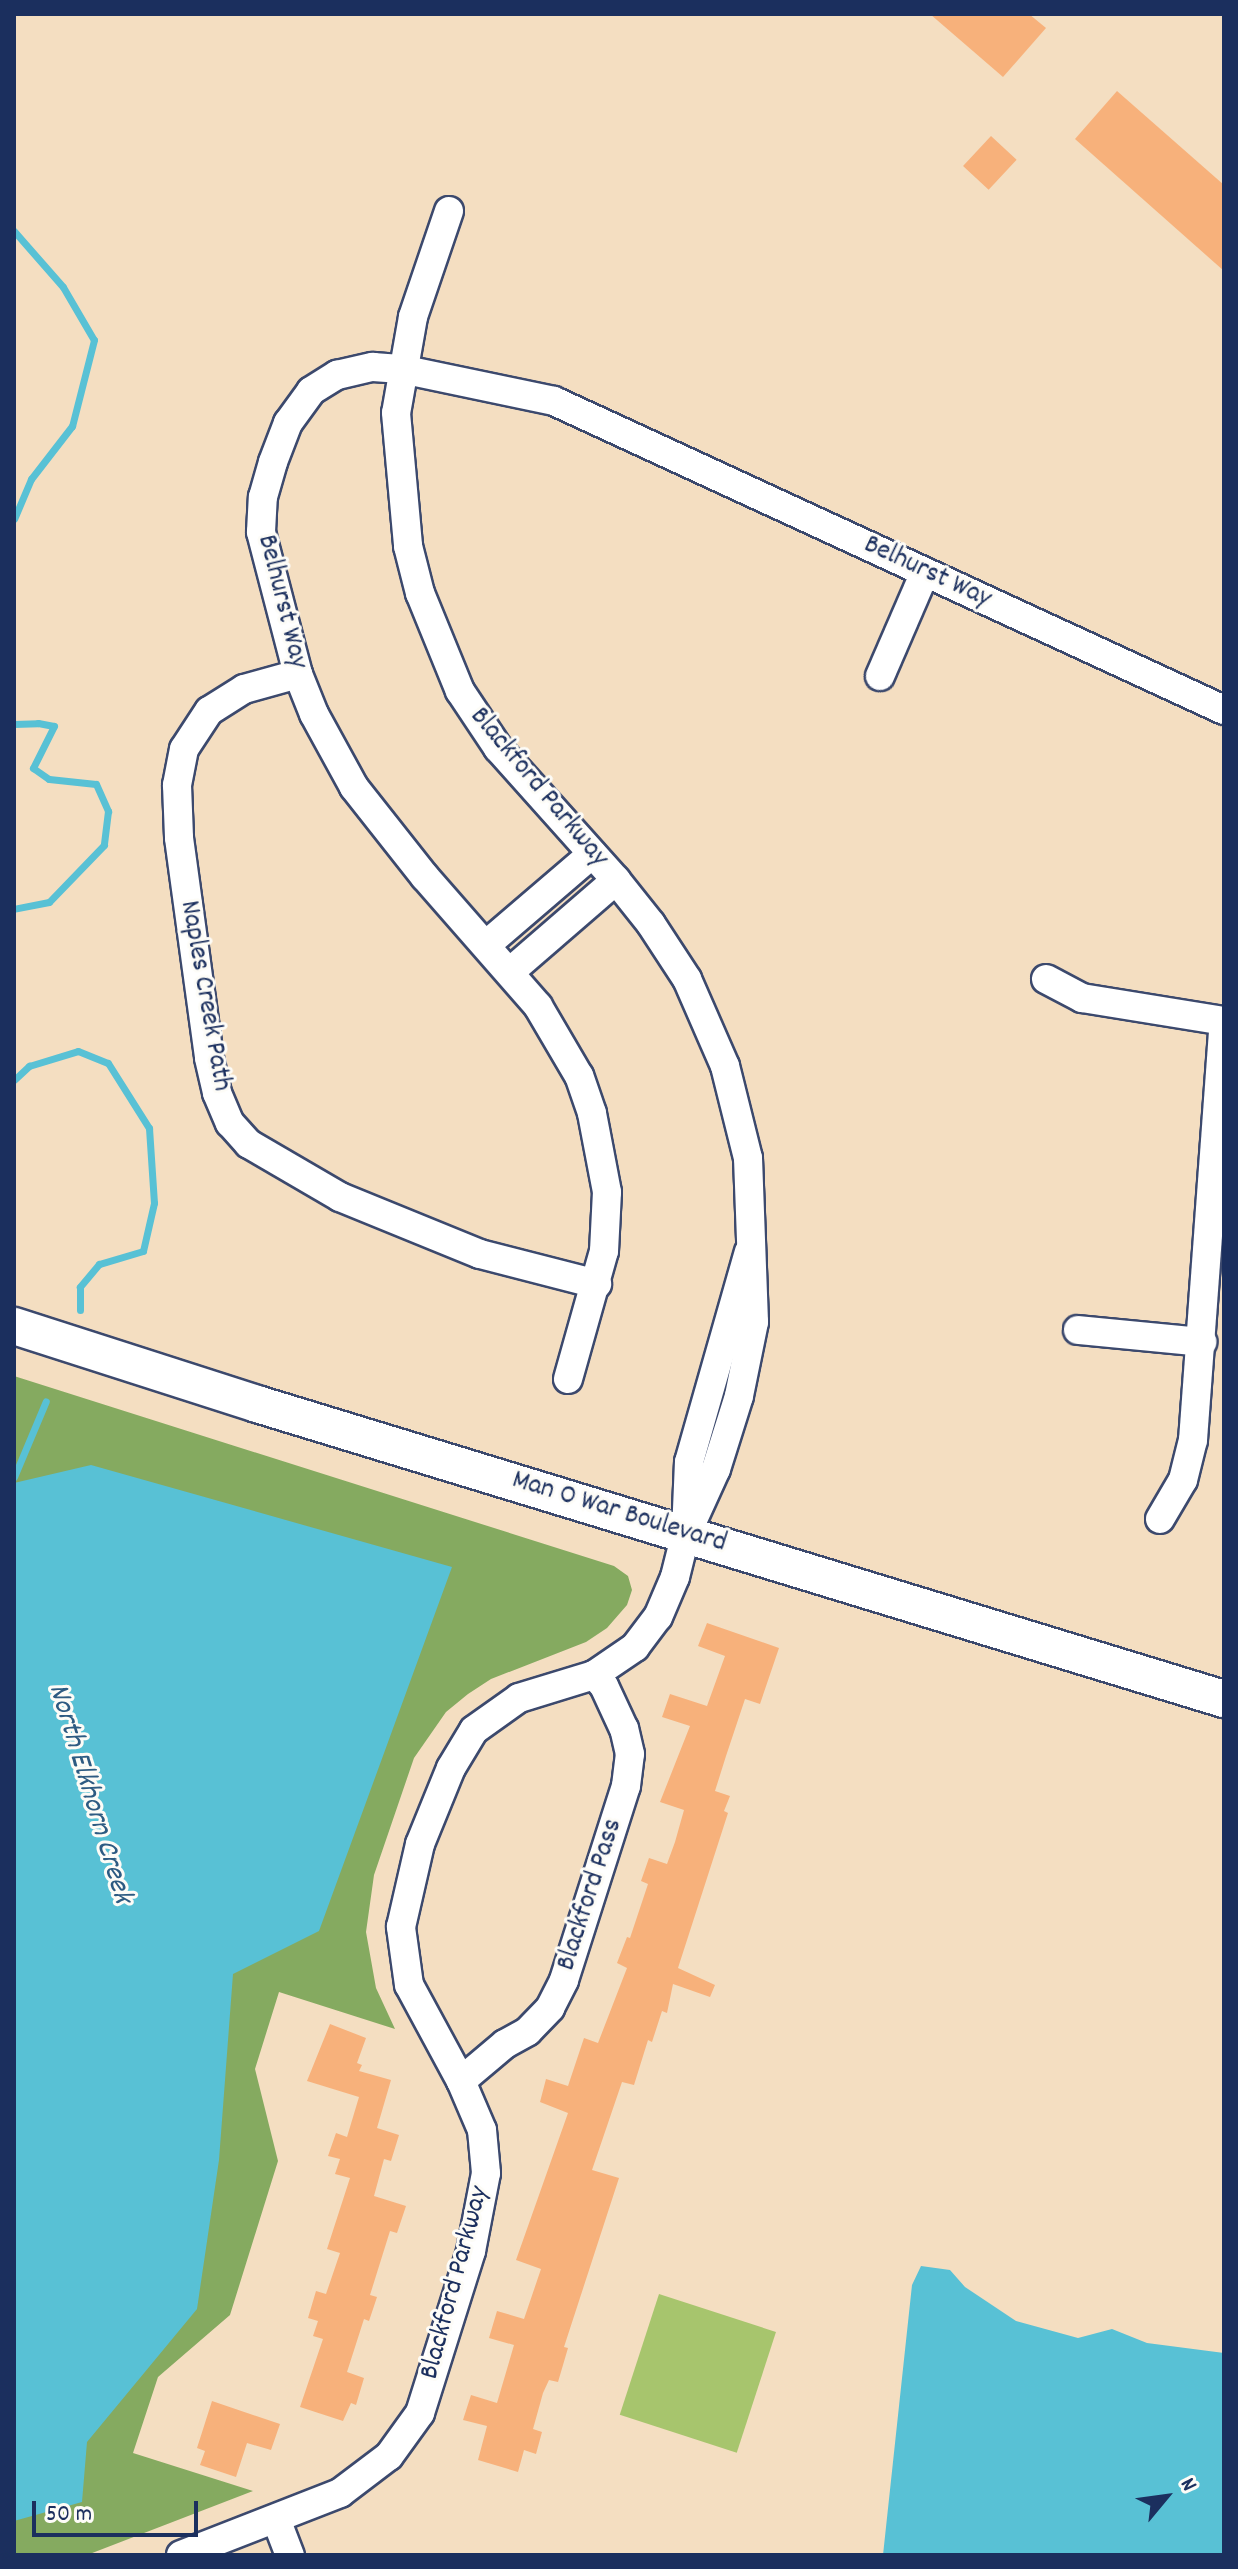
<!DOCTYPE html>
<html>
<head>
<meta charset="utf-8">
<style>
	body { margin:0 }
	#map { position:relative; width:1238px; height:2569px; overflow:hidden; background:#f4dec1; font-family:Dekko,sans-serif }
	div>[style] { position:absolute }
	.green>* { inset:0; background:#a7c56d; transform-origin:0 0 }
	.forest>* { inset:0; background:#85aa60 }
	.water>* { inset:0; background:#58c1d5 }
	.stream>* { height:7px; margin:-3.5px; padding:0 3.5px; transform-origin:3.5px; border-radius:3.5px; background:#58c1d5 }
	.building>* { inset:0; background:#f7b17b; transform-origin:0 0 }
	.roads { filter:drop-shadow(2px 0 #3c496d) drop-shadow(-2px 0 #3c496d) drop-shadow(0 2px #3c496d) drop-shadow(0 -2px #3c496d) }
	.minor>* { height:28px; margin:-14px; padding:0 14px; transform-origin:14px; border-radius:14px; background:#fff }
	.major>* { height:36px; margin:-18px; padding:0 18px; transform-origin:18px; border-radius:18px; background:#fff }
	span { translate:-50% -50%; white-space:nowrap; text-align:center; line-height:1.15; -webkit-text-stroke:6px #fdfcf7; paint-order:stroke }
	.street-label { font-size:28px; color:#1b2f5e }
	.water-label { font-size:30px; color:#2d5b82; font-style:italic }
	.frame { position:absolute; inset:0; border:16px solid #1b2f5e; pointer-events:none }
	.north { position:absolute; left:1126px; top:2457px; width:80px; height:80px; -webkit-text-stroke:6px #fdfcf7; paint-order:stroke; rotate:61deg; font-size:22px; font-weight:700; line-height:32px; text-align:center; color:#1b2f5e }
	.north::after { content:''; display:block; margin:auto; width:28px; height:36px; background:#1b2f5e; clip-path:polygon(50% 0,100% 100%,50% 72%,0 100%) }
	.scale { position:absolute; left:32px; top:2501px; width:166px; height:36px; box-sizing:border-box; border:4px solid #1b2f5e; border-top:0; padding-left:10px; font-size:24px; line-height:28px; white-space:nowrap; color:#1b2f5e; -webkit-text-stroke:6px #fdfcf7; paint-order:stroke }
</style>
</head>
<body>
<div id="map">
	<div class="green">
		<div style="left:659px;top:2294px;width:123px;height:127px;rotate:18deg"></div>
	</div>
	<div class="forest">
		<div style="clip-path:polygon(14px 1376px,614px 1566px,628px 1576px,632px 1590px,627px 1605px,607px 1628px,586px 1642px,491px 1679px,468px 1694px,446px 1712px,414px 1758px,374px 1875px,366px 1932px,376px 1988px,395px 2029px,279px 1992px,255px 2069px,278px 2161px,230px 2315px,158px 2377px,133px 2453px,253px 2491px,87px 2555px,14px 2555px)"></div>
	</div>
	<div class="water">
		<div style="clip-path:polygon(91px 1465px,452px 1567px,319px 1931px,233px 1974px,219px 2160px,197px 2309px,87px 2442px,82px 2502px,14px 2521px,14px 1483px)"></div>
		<div style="clip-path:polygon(921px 2266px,950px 2270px,965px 2287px,1016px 2321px,1078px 2338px,1112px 2329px,1147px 2343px,1224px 2353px,1224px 2555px,883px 2555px,912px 2285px)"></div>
	</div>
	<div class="stream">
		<div style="left:14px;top:231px;width:74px;rotate:48.8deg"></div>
		<div style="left:63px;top:287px;width:61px;rotate:59.7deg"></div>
		<div style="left:94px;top:340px;width:89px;rotate:104.3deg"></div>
		<div style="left:72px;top:426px;width:67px;rotate:127.7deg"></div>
		<div style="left:31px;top:479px;width:43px;rotate:113deg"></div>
		<div style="left:14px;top:724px;width:24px;rotate:-2deg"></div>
		<div style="left:38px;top:723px;width:16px;rotate:11deg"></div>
		<div style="left:54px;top:726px;width:47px;rotate:116.6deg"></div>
		<div style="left:33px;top:768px;width:19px;rotate:35deg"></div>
		<div style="left:49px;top:779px;width:47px;rotate:6.1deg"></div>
		<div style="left:96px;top:784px;width:30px;rotate:66deg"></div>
		<div style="left:108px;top:811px;width:34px;rotate:97deg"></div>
		<div style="left:104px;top:845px;width:79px;rotate:134deg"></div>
		<div style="left:49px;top:902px;width:36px;rotate:169deg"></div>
		<div style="left:14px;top:1080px;width:21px;rotate:-43deg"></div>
		<div style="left:29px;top:1066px;width:51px;rotate:-17deg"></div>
		<div style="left:78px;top:1051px;width:32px;rotate:22deg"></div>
		<div style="left:108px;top:1063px;width:77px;rotate:57.8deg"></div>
		<div style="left:149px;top:1128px;width:75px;rotate:86.2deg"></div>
		<div style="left:154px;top:1203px;width:49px;rotate:102.9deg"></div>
		<div style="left:143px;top:1251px;width:46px;rotate:163.5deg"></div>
		<div style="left:99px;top:1264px;width:30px;rotate:130deg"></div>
		<div style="left:80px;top:1287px;width:23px;rotate:90deg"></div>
		<div style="left:14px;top:1477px;width:82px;rotate:-67.2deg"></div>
	</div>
	<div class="building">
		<div style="clip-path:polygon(930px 14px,1029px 14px,1046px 28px,1003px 77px)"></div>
		<div style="clip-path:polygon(1117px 91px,1224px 185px,1224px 271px,1075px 139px)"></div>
		<div style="left:991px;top:136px;width:35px;height:41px;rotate:43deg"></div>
		<div style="clip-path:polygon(707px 1623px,779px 1648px,760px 1704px,745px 1699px,726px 1756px,715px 1791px,730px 1796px,724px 1811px,728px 1813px,678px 1968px,715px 1985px,710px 1997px,673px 1984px,667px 2013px,662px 2011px,652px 2042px,648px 2040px,634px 2085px,622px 2082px,592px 2170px,619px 2178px,564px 2347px,568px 2348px,558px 2382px,549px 2380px,543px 2393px,533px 2429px,542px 2432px,536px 2454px,524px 2450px,518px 2472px,478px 2460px,487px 2426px,463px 2420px,471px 2395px,497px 2403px,514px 2345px,489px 2338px,497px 2311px,524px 2319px,541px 2269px,516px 2260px,568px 2113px,540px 2102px,546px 2079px,568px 2086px,584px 2038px,598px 2043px,627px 1968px,617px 1963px,627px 1937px,630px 1938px,648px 1884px,641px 1881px,649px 1858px,667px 1864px,675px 1842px,684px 1810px,660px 1802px,690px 1726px,662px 1717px,670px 1694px,707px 1706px,725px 1656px,698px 1646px)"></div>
		<div style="clip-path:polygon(330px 2024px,366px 2038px,357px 2063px,362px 2065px,359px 2071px,391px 2080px,377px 2128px,399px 2135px,391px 2161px,384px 2159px,374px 2196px,406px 2206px,397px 2233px,390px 2231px,370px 2295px,377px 2297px,369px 2321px,364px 2319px,347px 2372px,364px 2378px,356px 2405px,351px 2403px,343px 2421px,300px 2407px,323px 2339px,313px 2336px,318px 2321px,308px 2318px,316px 2291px,326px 2294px,340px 2253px,327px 2249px,350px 2178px,335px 2174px,340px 2159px,328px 2156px,336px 2133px,347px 2137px,359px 2097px,307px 2081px)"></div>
		<div style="clip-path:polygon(212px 2401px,280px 2424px,271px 2450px,247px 2443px,236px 2477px,200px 2465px,205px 2451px,197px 2448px)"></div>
	</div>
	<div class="roads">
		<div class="minor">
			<div style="left:449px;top:211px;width:112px;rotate:108.8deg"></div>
			<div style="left:413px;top:317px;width:97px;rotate:100deg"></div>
			<div style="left:396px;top:413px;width:134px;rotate:84.8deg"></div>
			<div style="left:408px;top:546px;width:49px;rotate:75.7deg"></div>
			<div style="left:420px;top:593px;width:106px;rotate:67.8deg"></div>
			<div style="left:460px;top:691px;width:69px;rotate:56.3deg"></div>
			<div style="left:498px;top:748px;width:177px;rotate:48.2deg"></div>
			<div style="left:616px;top:880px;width:56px;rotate:51.5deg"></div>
			<div style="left:651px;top:924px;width:66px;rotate:56.8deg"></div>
			<div style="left:687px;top:979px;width:95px;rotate:66.4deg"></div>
			<div style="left:725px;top:1066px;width:95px;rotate:76deg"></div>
			<div style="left:748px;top:1158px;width:164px;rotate:87.9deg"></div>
			<div style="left:754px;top:1322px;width:76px;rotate:101.5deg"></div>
			<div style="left:739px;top:1396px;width:77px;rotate:107.5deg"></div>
			<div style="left:716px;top:1469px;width:58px;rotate:114.4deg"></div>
			<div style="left:298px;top:674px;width:56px;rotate:164.5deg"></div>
			<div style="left:244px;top:689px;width:41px;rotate:147.8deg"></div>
			<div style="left:209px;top:711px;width:45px;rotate:123.3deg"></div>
			<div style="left:184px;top:749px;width:37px;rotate:101deg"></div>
			<div style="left:177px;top:785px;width:53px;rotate:87.8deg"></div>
			<div style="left:179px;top:838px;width:222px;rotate:82.2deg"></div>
			<div style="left:209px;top:1058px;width:36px;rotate:77deg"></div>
			<div style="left:217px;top:1093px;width:33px;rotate:67deg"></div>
			<div style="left:230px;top:1123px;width:28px;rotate:48deg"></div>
			<div style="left:249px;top:1144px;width:105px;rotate:30.2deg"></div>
			<div style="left:340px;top:1197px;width:151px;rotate:22.2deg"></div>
			<div style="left:480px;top:1254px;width:121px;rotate:14.4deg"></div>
			<div style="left:880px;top:676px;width:113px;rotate:-66.6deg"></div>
			<div style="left:486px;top:945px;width:140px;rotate:-40.6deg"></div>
			<div style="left:511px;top:971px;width:139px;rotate:-40.9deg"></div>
			<div style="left:1046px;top:979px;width:41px;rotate:27.8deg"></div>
			<div style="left:1082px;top:998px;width:144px;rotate:9.2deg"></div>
			<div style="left:1078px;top:1330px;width:125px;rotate:5.5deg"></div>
			<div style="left:568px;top:1379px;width:133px;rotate:-74.3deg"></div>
			<div style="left:604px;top:1251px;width:59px;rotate:-87.1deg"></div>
			<div style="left:607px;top:1192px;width:80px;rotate:-100.8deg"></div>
			<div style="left:592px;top:1113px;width:39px;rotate:-109deg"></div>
			<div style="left:579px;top:1076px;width:81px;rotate:-120.4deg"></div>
			<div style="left:538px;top:1006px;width:171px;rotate:-131.2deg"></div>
			<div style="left:425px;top:877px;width:115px;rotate:-128.3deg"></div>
			<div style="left:354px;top:787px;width:83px;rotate:-118.7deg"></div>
			<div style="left:314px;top:714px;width:43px;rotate:-111.8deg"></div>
			<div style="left:298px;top:674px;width:147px;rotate:-104.6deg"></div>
			<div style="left:261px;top:532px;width:35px;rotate:-87deg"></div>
			<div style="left:263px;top:497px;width:36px;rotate:-74deg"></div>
			<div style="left:273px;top:462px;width:42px;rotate:-69deg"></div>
			<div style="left:288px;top:423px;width:39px;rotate:-54deg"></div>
			<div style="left:311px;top:391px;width:31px;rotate:-32deg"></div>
			<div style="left:337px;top:375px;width:37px;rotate:-13deg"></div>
			<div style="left:373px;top:367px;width:28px;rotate:4deg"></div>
			<div style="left:401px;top:369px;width:156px;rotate:11.8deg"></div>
			<div style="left:554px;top:401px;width:738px;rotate:24.76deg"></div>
			<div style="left:1160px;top:1519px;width:45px;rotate:-59.5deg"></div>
			<div style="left:1183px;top:1480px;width:41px;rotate:-76deg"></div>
			<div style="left:1193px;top:1440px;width:419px;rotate:-85.8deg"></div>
			<div style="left:461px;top:2081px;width:57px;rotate:-40.1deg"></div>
			<div style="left:505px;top:2044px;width:26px;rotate:-29deg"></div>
			<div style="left:528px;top:2031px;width:32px;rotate:-46deg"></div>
			<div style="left:550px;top:2008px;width:31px;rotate:-63deg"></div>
			<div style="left:564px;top:1980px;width:204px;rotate:-72.3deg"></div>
			<div style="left:626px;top:1786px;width:32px;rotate:-83deg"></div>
			<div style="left:630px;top:1754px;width:26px;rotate:-103deg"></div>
			<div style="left:624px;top:1729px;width:47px;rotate:-114.9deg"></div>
			<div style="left:604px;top:1686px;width:15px;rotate:-132deg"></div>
			<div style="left:276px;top:2519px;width:39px;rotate:69deg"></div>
			<div style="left:181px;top:2555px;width:171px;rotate:-21.3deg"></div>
			<div style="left:340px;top:2493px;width:61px;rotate:-37.1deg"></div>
			<div style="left:389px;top:2456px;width:53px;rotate:-54.2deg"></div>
			<div style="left:420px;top:2413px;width:170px;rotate:-72.5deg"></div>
			<div style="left:471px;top:2251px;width:79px;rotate:-79.1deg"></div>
			<div style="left:486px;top:2173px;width:43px;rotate:-95.3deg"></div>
			<div style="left:482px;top:2130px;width:53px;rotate:-113.2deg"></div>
			<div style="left:461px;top:2081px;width:109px;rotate:-118.4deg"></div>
			<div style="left:409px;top:1985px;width:59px;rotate:-97.9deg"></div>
			<div style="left:401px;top:1927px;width:85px;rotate:-77.1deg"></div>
			<div style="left:420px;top:1844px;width:82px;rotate:-67.8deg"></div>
			<div style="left:451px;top:1768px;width:44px;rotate:-58.8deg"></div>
			<div style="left:474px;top:1730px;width:55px;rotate:-35.4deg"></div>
			<div style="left:519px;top:1698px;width:78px;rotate:-17deg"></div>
			<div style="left:594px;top:1675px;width:50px;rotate:-34.3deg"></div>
			<div style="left:635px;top:1647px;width:38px;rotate:-53deg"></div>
			<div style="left:658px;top:1617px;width:43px;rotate:-67deg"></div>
			<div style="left:675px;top:1577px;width:45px;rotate:-76deg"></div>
			<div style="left:686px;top:1533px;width:71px;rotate:-87.6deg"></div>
			<div style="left:689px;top:1462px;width:218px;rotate:-74.1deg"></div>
		</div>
		<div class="major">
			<div style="left:14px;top:1326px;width:255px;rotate:17.8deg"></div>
			<div style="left:257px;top:1404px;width:1011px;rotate:16.97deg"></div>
		</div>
	</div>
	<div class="street-label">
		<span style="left:927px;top:573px;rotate:25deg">Belhurst Way</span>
		<span style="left:281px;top:602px;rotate:76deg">Belhurst Way</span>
		<span style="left:538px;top:788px;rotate:50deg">Blackford Parkway</span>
		<span style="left:204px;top:996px;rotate:80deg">Naples Creek Path</span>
		<span style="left:619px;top:1513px;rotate:17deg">Man O War Boulevard</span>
		<span style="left:591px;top:1895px;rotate:-72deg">Blackford Pass</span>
		<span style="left:456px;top:2283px;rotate:-75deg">Blackford Parkway</span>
	</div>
	<div class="water-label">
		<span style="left:88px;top:1794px;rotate:73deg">North Elkhorn Creek</span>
	</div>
	<div class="frame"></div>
	<div class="north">N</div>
	<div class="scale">50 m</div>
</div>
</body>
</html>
